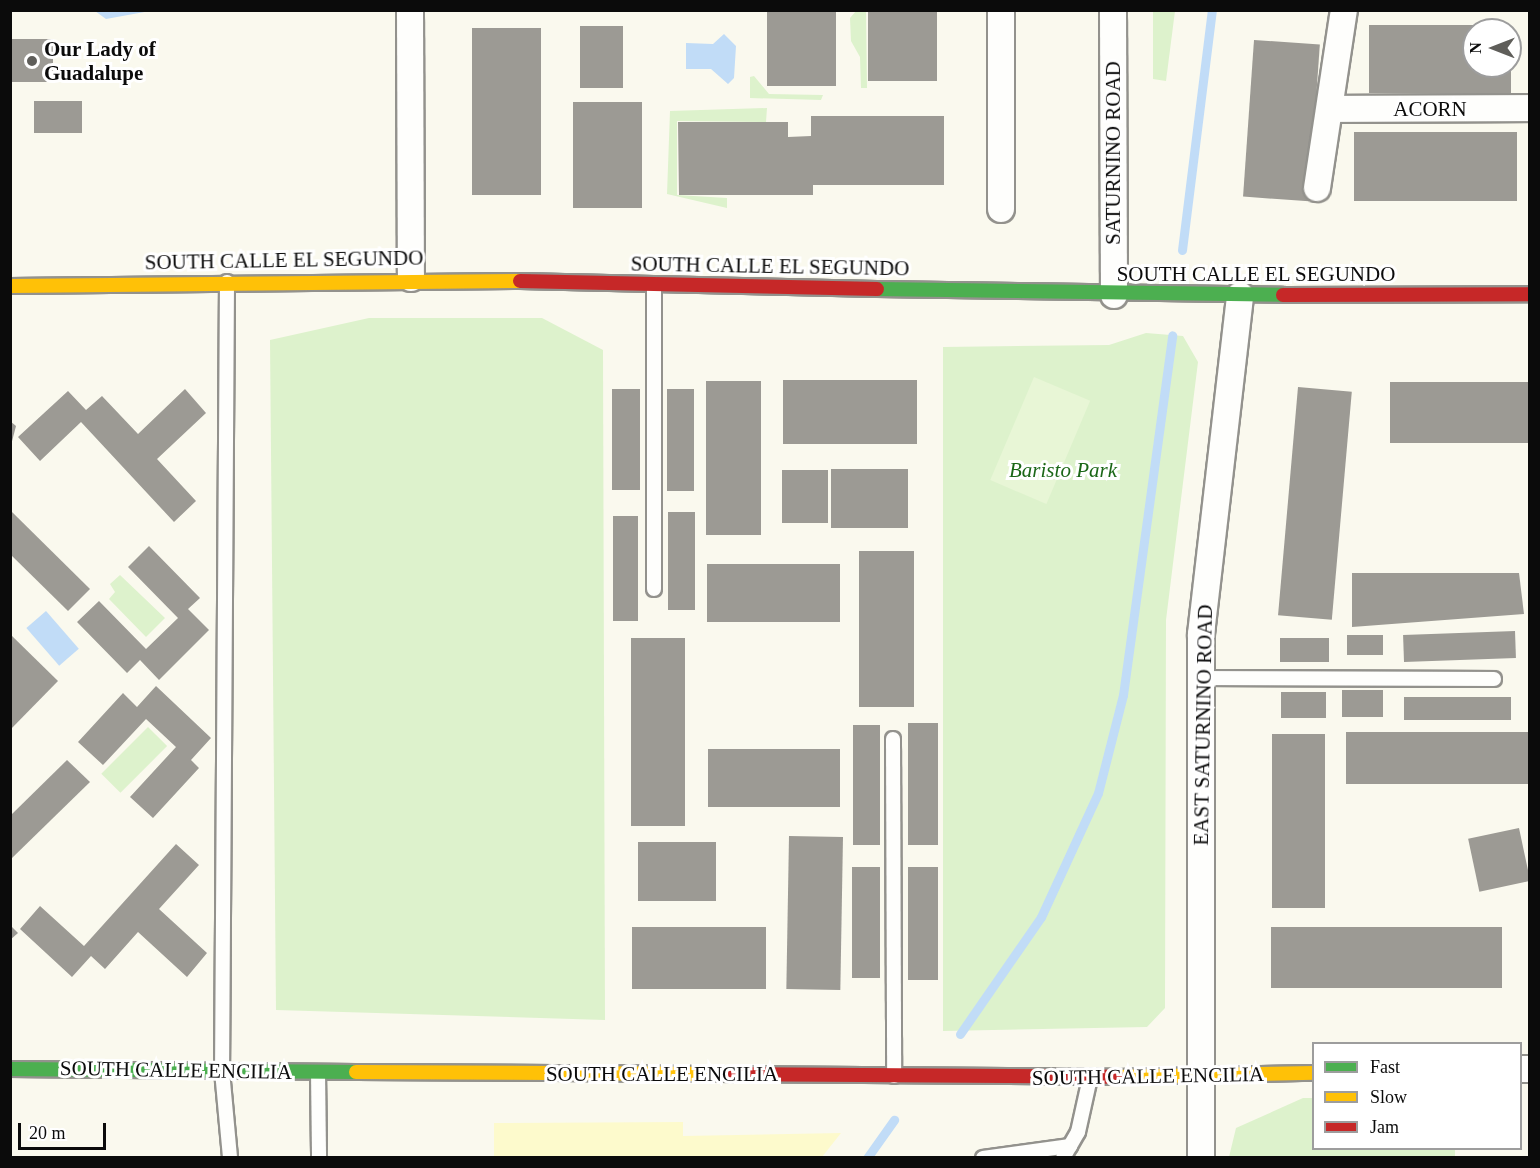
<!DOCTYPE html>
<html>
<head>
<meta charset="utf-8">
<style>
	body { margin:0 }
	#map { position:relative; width:1540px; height:1168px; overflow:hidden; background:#faf9ee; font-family:Georgia,serif }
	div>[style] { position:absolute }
	.green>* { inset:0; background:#ddf2cc; transform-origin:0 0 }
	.sand>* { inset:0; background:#fdfacc }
	.pitch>* { inset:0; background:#e8f6d6; transform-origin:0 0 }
	.water>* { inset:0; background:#c1dcf7; transform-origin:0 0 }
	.stream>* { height:9px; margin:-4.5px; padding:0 4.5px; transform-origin:4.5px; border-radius:4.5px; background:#c1dcf7 }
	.building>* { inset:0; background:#9c9a94; transform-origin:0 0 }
	.roads { filter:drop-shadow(2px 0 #93928d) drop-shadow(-2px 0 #93928d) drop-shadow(0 2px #93928d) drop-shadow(0 -2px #93928d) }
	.lane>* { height:14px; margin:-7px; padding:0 7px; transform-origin:7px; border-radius:7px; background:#fefefc }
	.street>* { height:26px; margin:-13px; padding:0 13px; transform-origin:13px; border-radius:13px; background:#fefefc }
	.fast>* { height:14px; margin:-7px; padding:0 7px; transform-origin:7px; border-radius:7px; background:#4caf50 }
	.slow>* { height:14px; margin:-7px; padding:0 7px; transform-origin:7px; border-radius:7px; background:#ffc107 }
	.jam>* { height:14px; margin:-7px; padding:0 7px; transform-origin:7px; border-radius:7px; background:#c62828 }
	.dots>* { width:16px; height:16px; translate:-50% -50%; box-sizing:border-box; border:3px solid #fff; border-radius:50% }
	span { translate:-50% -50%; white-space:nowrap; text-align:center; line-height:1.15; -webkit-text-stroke:6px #fff; paint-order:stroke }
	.poi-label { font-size:21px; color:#0b0b0b; font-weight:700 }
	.left { translate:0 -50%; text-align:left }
	.street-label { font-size:21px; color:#0b0b0b }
	.park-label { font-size:21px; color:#1b6717; font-style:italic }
	.frame { position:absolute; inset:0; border:12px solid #0b0b0b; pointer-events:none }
	.legend { position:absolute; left:1312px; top:1042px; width:210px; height:108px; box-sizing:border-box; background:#fff; border:2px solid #9d9d9d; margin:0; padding:8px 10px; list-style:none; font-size:18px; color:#0b0b0b }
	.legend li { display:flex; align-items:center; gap:12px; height:30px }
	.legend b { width:30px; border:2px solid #9d9d9d }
	.north { position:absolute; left:1462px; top:18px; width:60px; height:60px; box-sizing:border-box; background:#fff; border:2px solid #9d9d9d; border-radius:50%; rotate:270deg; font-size:16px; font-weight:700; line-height:24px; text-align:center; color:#0b0b0b }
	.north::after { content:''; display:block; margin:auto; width:21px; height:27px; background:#5f5e5a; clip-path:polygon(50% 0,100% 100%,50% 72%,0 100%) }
	.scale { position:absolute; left:18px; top:1123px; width:88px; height:27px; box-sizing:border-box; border:3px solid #0b0b0b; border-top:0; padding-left:8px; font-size:18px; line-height:21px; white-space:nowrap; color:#0b0b0b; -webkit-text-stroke:4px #fff; paint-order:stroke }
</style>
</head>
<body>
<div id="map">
	<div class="green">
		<div style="clip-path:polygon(856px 11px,866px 11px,867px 88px,861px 88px,860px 57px,851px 41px,850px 18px)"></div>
		<div style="clip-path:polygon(1153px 11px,1175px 11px,1166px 81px,1153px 79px)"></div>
		<div style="clip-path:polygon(754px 76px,769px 94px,823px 95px,821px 100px,750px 98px,750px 77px)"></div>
		<div style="clip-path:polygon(767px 108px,766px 122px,677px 121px,677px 195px,727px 198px,727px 208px,667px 194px,670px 111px)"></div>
		<div style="clip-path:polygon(369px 318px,542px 318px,603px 350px,605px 1020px,276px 1010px,270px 340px)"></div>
		<div style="clip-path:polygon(1146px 333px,1183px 336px,1198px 362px,1166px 620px,1165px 1008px,1147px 1027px,943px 1031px,943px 347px,1109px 345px)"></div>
		<div style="clip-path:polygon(120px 575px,165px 618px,146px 637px,109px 599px,115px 592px,110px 584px)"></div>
		<div style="left:148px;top:727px;width:27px;height:66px;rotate:45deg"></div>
		<div style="clip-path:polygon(1303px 1098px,1313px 1098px,1314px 1148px,1455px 1149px,1455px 1157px,1229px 1157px,1236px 1128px)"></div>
	</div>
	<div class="sand">
		<div style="clip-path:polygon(683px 1122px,683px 1136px,841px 1133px,822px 1157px,494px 1157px,494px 1123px)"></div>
	</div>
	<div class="pitch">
		<div style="left:1034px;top:377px;width:61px;height:112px;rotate:23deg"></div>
	</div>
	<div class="water">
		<div style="clip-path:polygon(95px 11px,95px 10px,150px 11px,106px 19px)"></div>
		<div style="clip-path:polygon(724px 34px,736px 46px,734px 78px,728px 84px,711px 69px,686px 69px,686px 43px,713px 44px)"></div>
		<div style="left:46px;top:611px;width:50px;height:26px;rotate:49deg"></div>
	</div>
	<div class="stream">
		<div style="left:1182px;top:250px;width:242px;rotate:-82.9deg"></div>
		<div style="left:960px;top:1034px;width:142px;rotate:-55.3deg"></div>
		<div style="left:1041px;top:917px;width:136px;rotate:-65.3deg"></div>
		<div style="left:1098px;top:793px;width:101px;rotate:-75.7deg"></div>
		<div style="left:1123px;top:695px;width:363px;rotate:-82.2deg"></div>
		<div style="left:867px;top:1158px;width:47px;rotate:-54.6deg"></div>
	</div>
	<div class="building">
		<div style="left:767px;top:10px;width:69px;height:76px"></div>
		<div style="left:868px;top:10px;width:69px;height:71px"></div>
		<div style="clip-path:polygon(1369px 25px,1511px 25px,1511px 30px,1474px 30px,1474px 66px,1511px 66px,1511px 93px,1369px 93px)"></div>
		<div style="left:580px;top:26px;width:43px;height:62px"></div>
		<div style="left:472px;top:28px;width:69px;height:167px"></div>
		<div style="left:10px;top:39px;width:43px;height:43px"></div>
		<div style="left:1254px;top:40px;width:66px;height:157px;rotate:4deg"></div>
		<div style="left:34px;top:101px;width:48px;height:32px"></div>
		<div style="left:573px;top:102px;width:69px;height:106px"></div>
		<div style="clip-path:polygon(811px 116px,944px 116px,944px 185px,813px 185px,813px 195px,679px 195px,678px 122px,788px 122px,788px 137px,811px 136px)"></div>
		<div style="left:1354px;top:132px;width:163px;height:69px"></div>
		<div style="left:783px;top:380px;width:134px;height:64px"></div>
		<div style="left:706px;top:381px;width:55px;height:154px"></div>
		<div style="left:1390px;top:382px;width:140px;height:61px"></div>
		<div style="left:1298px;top:387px;width:54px;height:229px;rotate:5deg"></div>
		<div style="clip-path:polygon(185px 389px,206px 413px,157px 459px,196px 501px,174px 522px,81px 422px,40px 461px,18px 437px,68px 391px,86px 410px,102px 396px,138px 434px)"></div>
		<div style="left:612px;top:389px;width:28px;height:101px"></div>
		<div style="left:667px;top:389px;width:27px;height:102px"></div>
		<div style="clip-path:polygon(10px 421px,16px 426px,10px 449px)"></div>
		<div style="left:831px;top:469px;width:77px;height:59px"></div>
		<div style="left:782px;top:470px;width:46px;height:53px"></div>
		<div style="clip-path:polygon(10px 510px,90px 589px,68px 611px,10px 554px)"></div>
		<div style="left:668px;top:512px;width:27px;height:98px"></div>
		<div style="left:613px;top:516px;width:25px;height:105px"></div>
		<div style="clip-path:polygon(149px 546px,200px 598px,188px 609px,209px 630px,159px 680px,140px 660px,127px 673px,77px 622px,99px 601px,146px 649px,178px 618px,128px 567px)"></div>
		<div style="left:859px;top:551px;width:55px;height:156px"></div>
		<div style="left:707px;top:564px;width:133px;height:58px"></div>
		<div style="clip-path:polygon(1352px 573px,1519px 573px,1524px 614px,1352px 627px)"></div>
		<div style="left:1515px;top:631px;width:27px;height:112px;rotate:88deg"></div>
		<div style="clip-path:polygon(10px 634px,58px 681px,10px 730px)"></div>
		<div style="left:1347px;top:635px;width:36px;height:20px"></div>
		<div style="left:631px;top:638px;width:54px;height:188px"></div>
		<div style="left:1280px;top:638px;width:49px;height:24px"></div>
		<div style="clip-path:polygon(156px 686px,211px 738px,191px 760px,199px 768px,153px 818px,130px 797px,176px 747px,146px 719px,103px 765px,78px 742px,123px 693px,137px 707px)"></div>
		<div style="left:1383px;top:690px;width:27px;height:41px;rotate:90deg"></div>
		<div style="left:1281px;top:692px;width:45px;height:26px"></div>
		<div style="left:1404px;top:697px;width:107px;height:23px"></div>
		<div style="left:908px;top:723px;width:30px;height:122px"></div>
		<div style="left:853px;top:725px;width:27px;height:120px"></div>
		<div style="left:1346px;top:732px;width:182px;height:52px"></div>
		<div style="left:1272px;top:734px;width:53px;height:174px"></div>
		<div style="left:708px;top:749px;width:132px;height:58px"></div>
		<div style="clip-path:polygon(67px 760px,90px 782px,10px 860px,10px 816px)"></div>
		<div style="left:1519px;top:828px;width:54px;height:52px;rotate:78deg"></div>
		<div style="left:789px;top:836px;width:54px;height:153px;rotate:1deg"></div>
		<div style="left:638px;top:842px;width:78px;height:59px"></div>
		<div style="clip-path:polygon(176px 844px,199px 865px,159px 909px,207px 953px,187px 977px,138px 932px,105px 969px,91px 956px,72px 977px,20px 929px,40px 906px,84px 946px)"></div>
		<div style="left:852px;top:867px;width:28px;height:111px"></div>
		<div style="left:908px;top:867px;width:30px;height:113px"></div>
		<div style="clip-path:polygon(10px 925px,18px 933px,10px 940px)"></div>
		<div style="left:632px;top:927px;width:134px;height:62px"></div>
		<div style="left:1271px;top:927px;width:231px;height:61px"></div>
	</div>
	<div class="roads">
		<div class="lane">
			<div style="left:227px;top:282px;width:789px;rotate:90.36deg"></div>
			<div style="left:222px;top:1071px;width:87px;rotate:84.7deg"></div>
			<div style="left:654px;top:284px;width:305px;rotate:90deg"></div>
			<div style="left:1201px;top:678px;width:293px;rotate:0.2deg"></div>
			<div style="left:893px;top:739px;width:337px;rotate:89.8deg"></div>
			<div style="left:318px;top:1072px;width:86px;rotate:89.3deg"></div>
			<div style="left:983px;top:1158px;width:88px;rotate:-7.9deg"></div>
			<div style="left:1063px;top:1158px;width:30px;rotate:-60deg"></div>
			<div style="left:1078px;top:1132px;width:55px;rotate:-77.5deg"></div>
		</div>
		<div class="street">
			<div style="left:410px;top:10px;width:268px;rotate:89.8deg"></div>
			<div style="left:1001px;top:10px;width:199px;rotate:90deg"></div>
			<div style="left:1113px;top:10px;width:285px;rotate:89.8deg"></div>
			<div style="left:1330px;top:109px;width:200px;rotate:-0.3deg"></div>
			<div style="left:1317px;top:188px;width:180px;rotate:-81.4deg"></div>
			<div style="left:1520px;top:1069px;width:10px"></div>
			<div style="left:1201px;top:1158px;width:524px;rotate:-90deg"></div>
			<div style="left:1201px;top:634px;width:341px;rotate:-83.4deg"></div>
		</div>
		<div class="fast">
			<div style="left:877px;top:289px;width:406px;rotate:0.8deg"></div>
			<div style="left:10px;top:1069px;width:346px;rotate:0.5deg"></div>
		</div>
		<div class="slow">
			<div style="left:10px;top:286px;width:510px;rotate:-0.56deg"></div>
			<div style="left:356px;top:1072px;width:362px;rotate:0.3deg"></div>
			<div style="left:1117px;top:1077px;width:197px;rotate:-1.2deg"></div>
		</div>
		<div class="jam">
			<div style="left:520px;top:281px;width:357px;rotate:1.3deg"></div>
			<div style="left:1283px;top:295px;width:247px;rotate:-0.2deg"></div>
			<div style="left:718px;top:1074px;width:399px;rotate:0.4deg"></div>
		</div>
	</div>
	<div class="dots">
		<div style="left:32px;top:61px;background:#5f5e5a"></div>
	</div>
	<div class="poi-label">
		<span class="left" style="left:44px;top:61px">Our Lady of<br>Guadalupe</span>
	</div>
	<div class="street-label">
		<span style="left:1430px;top:109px">ACORN</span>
		<span style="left:1113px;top:153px;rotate:-90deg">SATURNINO ROAD</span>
		<span style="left:284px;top:260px;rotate:-1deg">SOUTH CALLE EL SEGUNDO</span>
		<span style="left:770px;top:266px;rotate:1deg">SOUTH CALLE EL SEGUNDO</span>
		<span style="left:1256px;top:274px">SOUTH CALLE EL SEGUNDO</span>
		<span style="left:1203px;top:725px;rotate:-89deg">EAST SATURNINO ROAD</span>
		<span style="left:176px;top:1070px;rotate:1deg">SOUTH CALLE ENCILIA</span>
		<span style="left:662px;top:1074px">SOUTH CALLE ENCILIA</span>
		<span style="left:1148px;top:1076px;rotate:-1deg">SOUTH CALLE ENCILIA</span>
	</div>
	<div class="park-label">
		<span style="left:1063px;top:470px">Baristo Park</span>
	</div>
	<div class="frame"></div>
	<ul class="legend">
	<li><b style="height:8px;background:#4caf50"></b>Fast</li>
	<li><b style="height:8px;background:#ffc107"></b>Slow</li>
	<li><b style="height:8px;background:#c62828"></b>Jam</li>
	</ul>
	<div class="north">N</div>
	<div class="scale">20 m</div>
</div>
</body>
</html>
